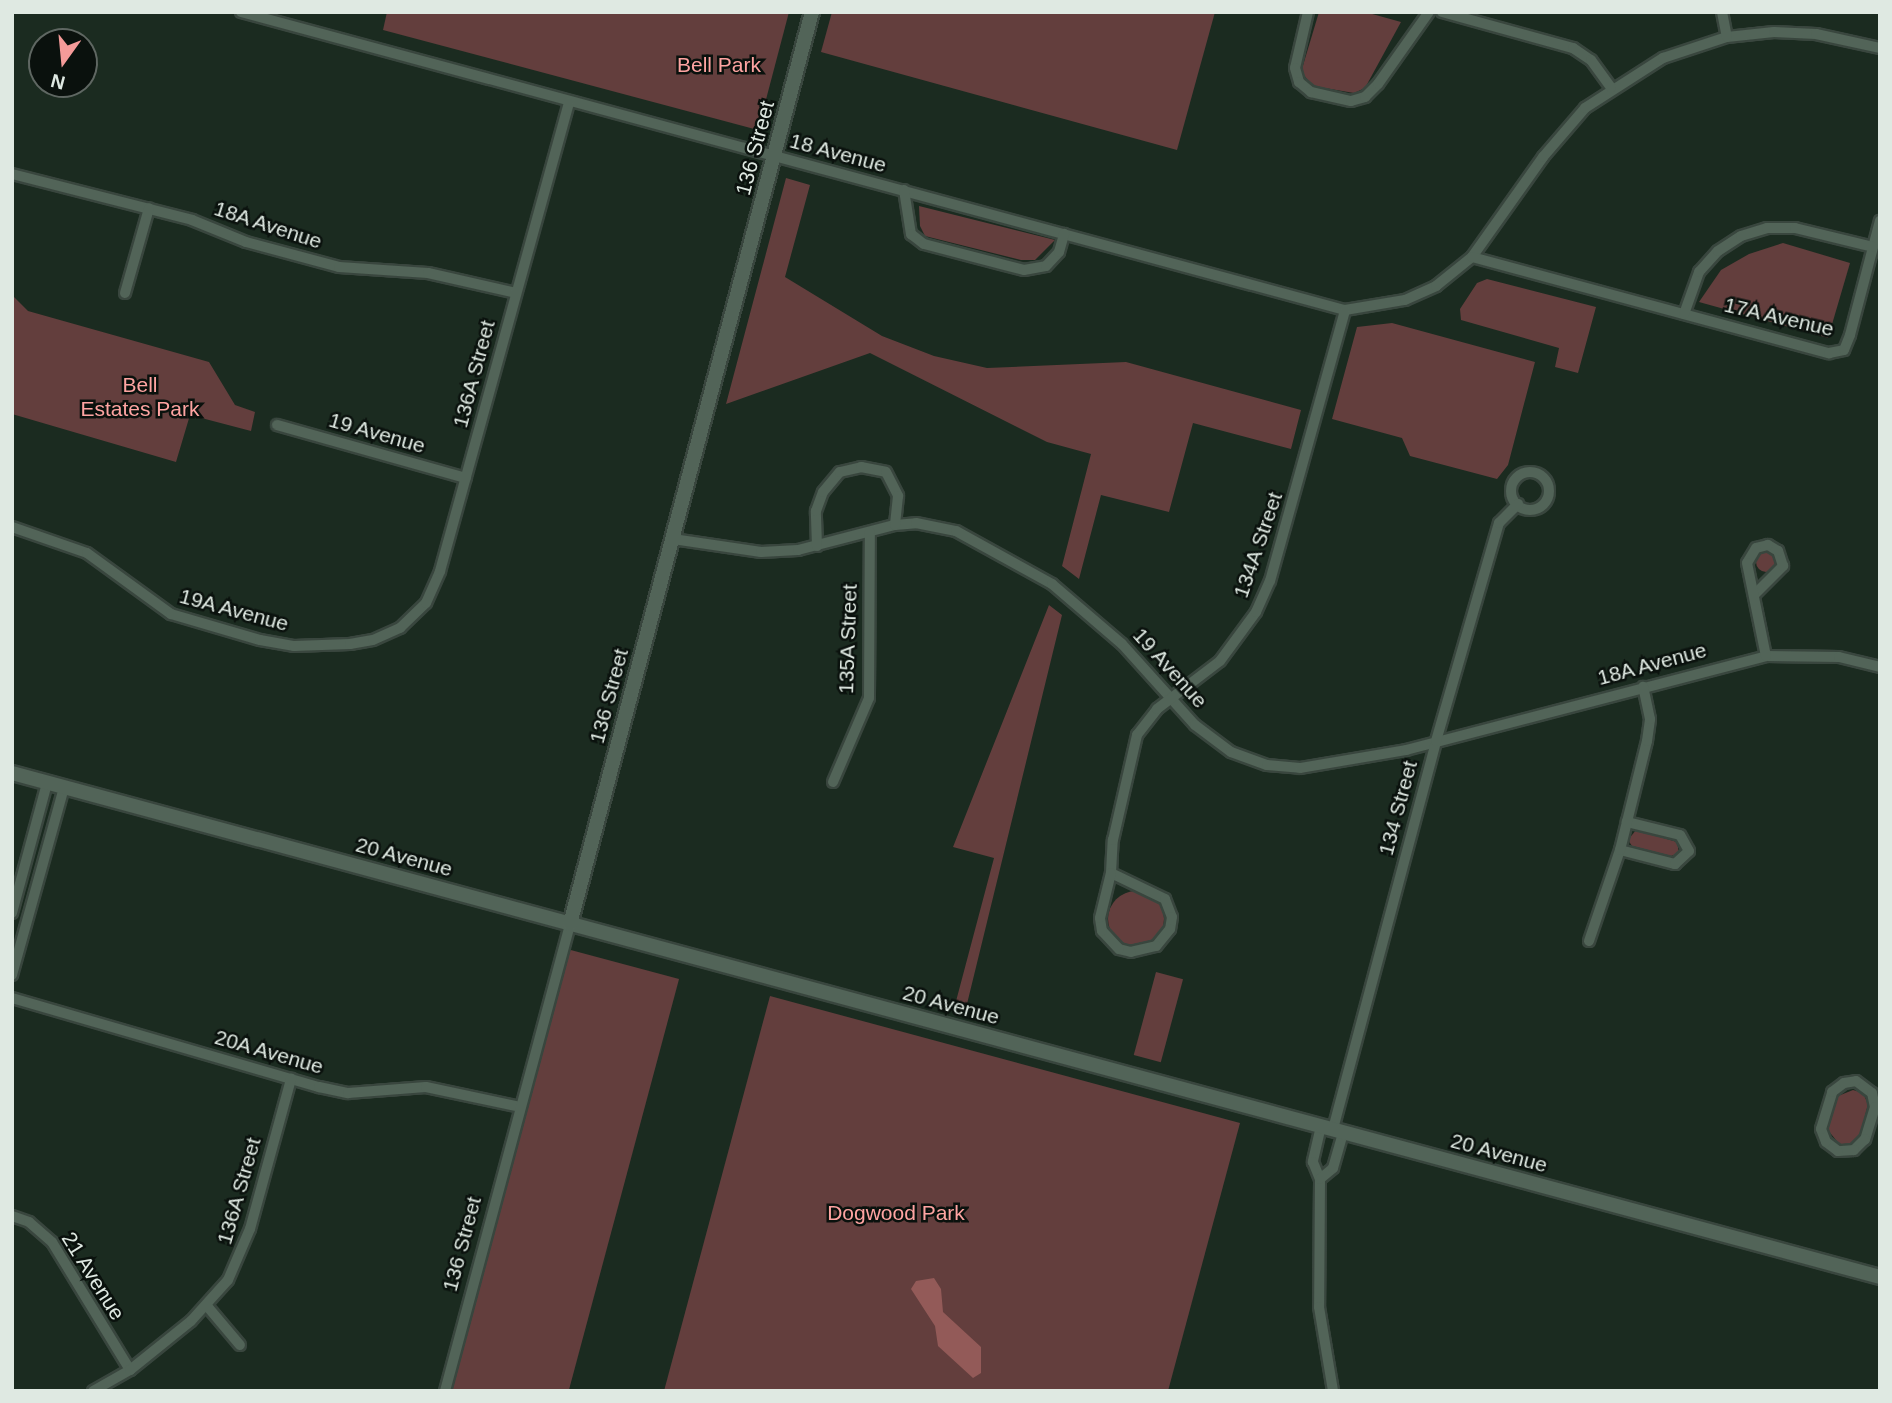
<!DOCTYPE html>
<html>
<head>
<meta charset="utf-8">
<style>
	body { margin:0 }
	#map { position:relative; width:1892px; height:1403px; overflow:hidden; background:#1b2b20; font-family:Helvetica,sans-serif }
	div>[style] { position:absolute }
	.green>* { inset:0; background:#633e3d; transform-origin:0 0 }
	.round { border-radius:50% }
	.water>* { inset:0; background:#935a58 }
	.roads { filter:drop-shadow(2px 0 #39463e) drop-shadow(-2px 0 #39463e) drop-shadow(0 2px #39463e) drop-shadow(0 -2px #39463e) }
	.minor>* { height:10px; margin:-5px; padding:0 5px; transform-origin:5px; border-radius:5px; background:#526458 }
	.minor>.ring { margin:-5px; padding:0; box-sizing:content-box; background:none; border:10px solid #526458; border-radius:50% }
	.tertiary>* { height:14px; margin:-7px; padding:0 7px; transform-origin:7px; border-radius:7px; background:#526458 }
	span { translate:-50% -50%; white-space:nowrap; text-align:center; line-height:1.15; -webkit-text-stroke:5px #0a110d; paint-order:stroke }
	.park-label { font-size:21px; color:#fea4a2 }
	.street-label { font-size:21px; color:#dfe9e2 }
	.frame { position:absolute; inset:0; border:14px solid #dfe9e2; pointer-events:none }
	.north { position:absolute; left:28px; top:28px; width:70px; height:70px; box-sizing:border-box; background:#0a110d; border:2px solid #5f6762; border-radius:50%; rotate:195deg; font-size:19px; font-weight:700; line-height:28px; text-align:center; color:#dfe9e2 }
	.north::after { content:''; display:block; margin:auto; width:24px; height:32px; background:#f59b99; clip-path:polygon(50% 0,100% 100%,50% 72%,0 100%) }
</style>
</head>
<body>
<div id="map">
	<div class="green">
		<div style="clip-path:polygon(387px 12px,789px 12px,758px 130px,383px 30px)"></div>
		<div style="clip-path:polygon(832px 12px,1215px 12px,1177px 150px,821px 52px)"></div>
		<div style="clip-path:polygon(1319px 12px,1365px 12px,1401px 22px,1365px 88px,1354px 93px,1313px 86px,1301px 72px)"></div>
		<div style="clip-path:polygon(786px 178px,810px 185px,785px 277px,882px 336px,934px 356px,987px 368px,1126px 362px,1301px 410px,1291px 449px,1193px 423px,1169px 512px,1101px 495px,1079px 579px,1062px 566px,1091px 454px,1047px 442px,870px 353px,726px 404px)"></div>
		<div style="clip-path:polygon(919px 206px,1055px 240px,1035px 260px,1021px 260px,925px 236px,920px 226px)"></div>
		<div style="clip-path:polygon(1783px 243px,1850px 263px,1828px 338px,1699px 302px,1721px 270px,1749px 254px)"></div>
		<div style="clip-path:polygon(1487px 279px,1596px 307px,1578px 373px,1555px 367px,1559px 348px,1461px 320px,1460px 309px,1477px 283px)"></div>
		<div style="clip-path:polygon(12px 295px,28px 311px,209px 362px,235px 405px,255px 412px,251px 431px,190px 415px,176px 462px,12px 414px)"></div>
		<div style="clip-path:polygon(1392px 323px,1535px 362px,1508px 465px,1497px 479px,1410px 456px,1402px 438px,1332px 419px,1357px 327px)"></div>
		<div class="round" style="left:1756px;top:552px;width:20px;height:20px"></div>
		<div style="clip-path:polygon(1049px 605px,1062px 615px,966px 1008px,955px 1005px,994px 858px,953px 847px)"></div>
		<div style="clip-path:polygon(1636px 830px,1677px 842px,1679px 853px,1671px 856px,1632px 846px,1628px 840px)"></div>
		<div class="round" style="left:1108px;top:891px;width:56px;height:56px"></div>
		<div style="left:567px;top:949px;width:116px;height:458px;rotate:15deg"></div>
		<div style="left:1156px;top:972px;width:28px;height:86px;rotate:15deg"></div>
		<div style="clip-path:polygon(770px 996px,1240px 1123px,1168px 1391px,664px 1391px)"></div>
		<div style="clip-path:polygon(1853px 1090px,1863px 1093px,1868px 1104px,1860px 1136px,1852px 1144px,1840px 1145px,1827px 1129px,1838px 1096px)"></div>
	</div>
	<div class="water">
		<div style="clip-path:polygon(934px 1278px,941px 1289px,943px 1312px,981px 1347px,981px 1373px,973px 1378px,938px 1346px,935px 1326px,911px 1289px,916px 1281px)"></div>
	</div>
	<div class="roads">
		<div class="minor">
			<div style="left:241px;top:12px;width:1144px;rotate:15.11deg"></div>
			<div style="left:1345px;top:310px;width:61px;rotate:-9.5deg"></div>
			<div style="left:1405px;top:300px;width:34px;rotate:-24deg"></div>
			<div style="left:1436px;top:286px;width:46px;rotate:-38.9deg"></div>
			<div style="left:1472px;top:257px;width:123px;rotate:-54.6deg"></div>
			<div style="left:1543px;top:157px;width:65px;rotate:-49.4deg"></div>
			<div style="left:1585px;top:108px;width:93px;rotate:-32.7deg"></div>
			<div style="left:1663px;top:58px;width:67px;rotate:-18.2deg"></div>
			<div style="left:1727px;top:37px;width:47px;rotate:-6.1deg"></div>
			<div style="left:1774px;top:32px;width:42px;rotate:2.7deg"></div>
			<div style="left:1816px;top:34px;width:66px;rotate:12.3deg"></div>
			<div style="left:1308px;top:12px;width:57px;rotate:103.1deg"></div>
			<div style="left:1295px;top:68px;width:15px;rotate:74deg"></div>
			<div style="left:1299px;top:82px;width:16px;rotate:40deg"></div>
			<div style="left:1311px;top:92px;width:41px;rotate:12.7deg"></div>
			<div style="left:1351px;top:101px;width:15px;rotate:-16deg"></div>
			<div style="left:1365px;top:97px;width:18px;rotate:-45deg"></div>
			<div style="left:1378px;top:84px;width:88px;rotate:-54.7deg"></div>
			<div style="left:1442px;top:12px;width:136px;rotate:15.4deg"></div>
			<div style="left:1573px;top:48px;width:22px;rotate:34deg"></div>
			<div style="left:1591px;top:60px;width:34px;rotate:54deg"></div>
			<div style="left:1722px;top:12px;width:25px;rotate:79deg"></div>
			<div style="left:12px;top:174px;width:186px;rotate:14.3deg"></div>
			<div style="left:192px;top:220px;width:58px;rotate:22.2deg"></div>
			<div style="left:246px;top:242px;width:96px;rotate:15deg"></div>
			<div style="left:339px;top:267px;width:89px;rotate:3.9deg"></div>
			<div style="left:428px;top:273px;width:90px;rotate:12.8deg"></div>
			<div style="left:904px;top:190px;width:45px;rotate:81deg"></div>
			<div style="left:911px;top:234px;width:16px;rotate:38deg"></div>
			<div style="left:924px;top:244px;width:103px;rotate:14.6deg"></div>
			<div style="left:1024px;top:270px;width:22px;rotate:-10deg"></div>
			<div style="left:1046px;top:266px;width:19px;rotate:-47deg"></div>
			<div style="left:1059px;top:252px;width:19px;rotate:-74deg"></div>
			<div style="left:1472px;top:257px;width:370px;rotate:15.1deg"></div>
			<div style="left:1829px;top:353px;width:15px;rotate:-11deg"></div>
			<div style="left:1844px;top:350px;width:16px;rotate:-68deg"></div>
			<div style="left:1850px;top:335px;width:118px;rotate:-75.3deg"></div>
			<div style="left:125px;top:293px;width:88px;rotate:-74.2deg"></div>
			<div style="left:1684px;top:314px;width:45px;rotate:-70.3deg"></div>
			<div style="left:1699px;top:272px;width:28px;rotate:-48deg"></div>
			<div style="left:1718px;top:251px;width:27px;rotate:-33deg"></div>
			<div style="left:1741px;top:236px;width:27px;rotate:-17deg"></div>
			<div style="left:1767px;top:228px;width:28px"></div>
			<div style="left:1795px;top:228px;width:80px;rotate:13.7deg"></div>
			<div style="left:277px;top:425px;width:196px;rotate:15.7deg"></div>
			<div class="ring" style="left:1511px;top:472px;width:28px;height:28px"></div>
			<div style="left:12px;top:527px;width:79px;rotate:19.1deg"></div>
			<div style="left:87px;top:553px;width:104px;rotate:36deg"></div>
			<div style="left:171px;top:614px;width:93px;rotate:16.3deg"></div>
			<div style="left:260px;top:640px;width:35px;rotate:10deg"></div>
			<div style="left:294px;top:646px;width:56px;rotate:-2deg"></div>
			<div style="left:350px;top:644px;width:23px;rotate:-10deg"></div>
			<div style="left:373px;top:640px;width:30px;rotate:-24deg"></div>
			<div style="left:400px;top:628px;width:36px;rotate:-44deg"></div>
			<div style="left:426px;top:603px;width:35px;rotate:-66deg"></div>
			<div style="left:440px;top:571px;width:486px;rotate:-74.6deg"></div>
			<div style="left:673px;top:539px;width:89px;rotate:8.4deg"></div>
			<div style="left:761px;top:552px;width:37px;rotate:-3deg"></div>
			<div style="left:798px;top:550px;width:100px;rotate:-14.5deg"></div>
			<div style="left:895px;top:525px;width:21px;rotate:-5deg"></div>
			<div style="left:916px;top:523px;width:41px;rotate:11.3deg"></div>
			<div style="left:956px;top:531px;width:110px;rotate:28.9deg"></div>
			<div style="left:1052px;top:584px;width:92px;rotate:40.6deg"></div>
			<div style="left:1122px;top:644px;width:109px;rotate:48deg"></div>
			<div style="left:1195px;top:725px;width:45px;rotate:36.9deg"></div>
			<div style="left:1231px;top:752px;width:38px;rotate:20deg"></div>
			<div style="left:1267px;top:765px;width:33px;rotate:5deg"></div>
			<div style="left:1300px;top:768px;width:108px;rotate:-9.6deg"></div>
			<div style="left:1406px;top:750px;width:372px;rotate:-14.6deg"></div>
			<div style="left:1766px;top:656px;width:73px;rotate:0.8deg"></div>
			<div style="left:1839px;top:657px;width:42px;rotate:13.7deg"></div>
			<div style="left:817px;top:546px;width:35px;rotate:-92deg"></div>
			<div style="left:816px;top:511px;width:20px;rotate:-70deg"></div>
			<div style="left:823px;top:492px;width:26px;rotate:-50deg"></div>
			<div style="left:840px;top:472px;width:22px;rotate:-13deg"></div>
			<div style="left:861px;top:467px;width:25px;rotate:11deg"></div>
			<div style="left:886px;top:472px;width:27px;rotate:63deg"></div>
			<div style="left:898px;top:496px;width:29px;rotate:96deg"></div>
			<div style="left:1755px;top:594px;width:40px;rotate:-45deg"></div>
			<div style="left:1783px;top:566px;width:16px;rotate:-108deg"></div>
			<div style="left:1778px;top:551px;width:12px;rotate:-149deg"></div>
			<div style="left:1768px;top:545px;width:12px;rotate:166deg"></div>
			<div style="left:1756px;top:548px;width:17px;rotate:121deg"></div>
			<div style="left:1747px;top:563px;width:95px;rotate:78.5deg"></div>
			<div style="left:833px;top:782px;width:91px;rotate:-66.8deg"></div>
			<div style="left:869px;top:698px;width:166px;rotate:-89.7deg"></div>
			<div style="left:1620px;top:850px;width:57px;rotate:14.3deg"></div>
			<div style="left:1675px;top:864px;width:19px;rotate:-43deg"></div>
			<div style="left:1689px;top:851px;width:18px;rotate:-119deg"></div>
			<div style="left:1680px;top:835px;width:55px;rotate:-166.2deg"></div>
			<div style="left:1111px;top:873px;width:33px;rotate:-87deg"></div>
			<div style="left:1113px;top:840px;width:108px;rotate:-77.1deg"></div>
			<div style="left:1137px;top:735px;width:33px;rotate:-52deg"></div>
			<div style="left:1157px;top:709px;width:79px;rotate:-37.3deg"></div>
			<div style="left:1220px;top:661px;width:61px;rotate:-53.7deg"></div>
			<div style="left:1256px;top:612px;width:34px;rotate:-66deg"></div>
			<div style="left:1270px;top:581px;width:281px;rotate:-74.5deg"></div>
			<div style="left:1111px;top:873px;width:60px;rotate:25.7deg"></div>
			<div style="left:1165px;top:899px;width:19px;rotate:69deg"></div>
			<div style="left:1172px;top:917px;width:12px;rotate:99deg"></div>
			<div style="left:1170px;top:929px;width:22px;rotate:129deg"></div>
			<div style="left:1156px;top:946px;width:26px;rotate:167deg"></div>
			<div style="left:1131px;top:952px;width:12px;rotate:-166deg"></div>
			<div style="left:1119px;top:949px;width:25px;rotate:-133deg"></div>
			<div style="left:1102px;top:931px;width:13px;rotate:-99deg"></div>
			<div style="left:1100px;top:918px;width:46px;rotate:-76.3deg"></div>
			<div style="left:12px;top:913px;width:135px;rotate:-74.9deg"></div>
			<div style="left:1589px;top:941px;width:96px;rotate:-71.2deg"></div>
			<div style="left:1620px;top:850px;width:112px;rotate:-76.1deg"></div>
			<div style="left:1647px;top:741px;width:22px;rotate:-82deg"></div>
			<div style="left:1650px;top:719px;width:33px;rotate:-102deg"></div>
			<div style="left:12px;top:975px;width:195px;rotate:-74.5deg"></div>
			<div style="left:12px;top:998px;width:320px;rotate:16.2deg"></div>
			<div style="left:319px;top:1087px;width:30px;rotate:12deg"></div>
			<div style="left:348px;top:1093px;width:78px;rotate:-4.4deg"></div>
			<div style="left:426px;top:1087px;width:96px;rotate:12deg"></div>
			<div style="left:1856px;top:1081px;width:20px;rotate:37deg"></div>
			<div style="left:1872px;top:1093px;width:14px;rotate:78deg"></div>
			<div style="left:1875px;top:1107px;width:34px;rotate:107deg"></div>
			<div style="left:1865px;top:1139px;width:16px;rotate:135deg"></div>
			<div style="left:1854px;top:1150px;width:16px;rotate:176deg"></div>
			<div style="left:1838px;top:1151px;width:15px;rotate:-143deg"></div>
			<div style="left:1826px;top:1142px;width:14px;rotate:-111deg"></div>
			<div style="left:1821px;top:1129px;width:39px;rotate:-73deg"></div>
			<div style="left:1832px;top:1092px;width:15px;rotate:-37deg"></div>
			<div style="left:1844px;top:1083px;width:12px;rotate:-9deg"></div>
			<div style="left:1321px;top:1126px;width:37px;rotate:103deg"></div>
			<div style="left:1313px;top:1162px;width:18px;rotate:68deg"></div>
			<div style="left:1320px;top:1179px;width:128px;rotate:90.4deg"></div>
			<div style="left:1319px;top:1307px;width:85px;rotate:80.5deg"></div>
			<div style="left:1333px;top:1129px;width:401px;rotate:-75.1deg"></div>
			<div style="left:1436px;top:741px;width:227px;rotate:-73.9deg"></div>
			<div style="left:1499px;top:523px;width:27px;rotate:-45deg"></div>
			<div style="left:1320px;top:1179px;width:17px;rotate:-40deg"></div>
			<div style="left:1333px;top:1168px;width:37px;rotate:-74deg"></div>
			<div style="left:12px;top:1216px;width:18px;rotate:19deg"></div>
			<div style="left:29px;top:1222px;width:30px;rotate:41deg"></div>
			<div style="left:52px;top:1242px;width:150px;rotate:58.6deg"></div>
			<div style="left:207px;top:1306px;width:51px;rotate:49.8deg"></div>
			<div style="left:93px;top:1391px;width:43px;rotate:-29.6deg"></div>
			<div style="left:130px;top:1370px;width:78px;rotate:-38.8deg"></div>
			<div style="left:191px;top:1321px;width:55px;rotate:-47.9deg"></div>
			<div style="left:228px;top:1280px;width:56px;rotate:-66.7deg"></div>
			<div style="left:250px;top:1229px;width:156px;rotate:-74.7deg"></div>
			<div style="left:445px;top:1391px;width:483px;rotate:-75deg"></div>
		</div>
		<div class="tertiary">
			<div style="left:12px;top:773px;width:1935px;rotate:15.1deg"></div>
			<div style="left:570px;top:924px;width:944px;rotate:-75.14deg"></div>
		</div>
	</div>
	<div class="park-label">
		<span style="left:719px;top:65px">Bell Park</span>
		<span style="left:140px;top:397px">Bell<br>Estates Park</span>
		<span style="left:896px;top:1213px">Dogwood Park</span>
	</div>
	<div class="street-label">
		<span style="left:755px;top:148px;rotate:-75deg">136 Street</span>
		<span style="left:838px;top:153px;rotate:15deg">18 Avenue</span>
		<span style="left:268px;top:225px;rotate:18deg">18A Avenue</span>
		<span style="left:1779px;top:317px;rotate:13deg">17A Avenue</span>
		<span style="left:474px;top:374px;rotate:-75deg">136A Street</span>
		<span style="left:377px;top:433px;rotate:16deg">19 Avenue</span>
		<span style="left:1258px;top:545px;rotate:-71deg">134A Street</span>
		<span style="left:234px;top:610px;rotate:15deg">19A Avenue</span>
		<span style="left:848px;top:639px;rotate:-88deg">135A Street</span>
		<span style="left:1652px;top:664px;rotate:-15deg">18A Avenue</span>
		<span style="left:1170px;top:668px;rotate:48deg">19 Avenue</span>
		<span style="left:609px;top:696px;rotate:-75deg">136 Street</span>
		<span style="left:1398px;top:808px;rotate:-75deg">134 Street</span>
		<span style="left:404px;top:857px;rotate:15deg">20 Avenue</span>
		<span style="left:951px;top:1005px;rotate:15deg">20 Avenue</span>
		<span style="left:269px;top:1052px;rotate:16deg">20A Avenue</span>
		<span style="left:1499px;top:1153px;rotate:15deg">20 Avenue</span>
		<span style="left:239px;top:1191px;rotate:-74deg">136A Street</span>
		<span style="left:462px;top:1244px;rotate:-75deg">136 Street</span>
		<span style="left:93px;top:1276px;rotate:58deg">21 Avenue</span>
	</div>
	<div class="frame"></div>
	<div class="north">N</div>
</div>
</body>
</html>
